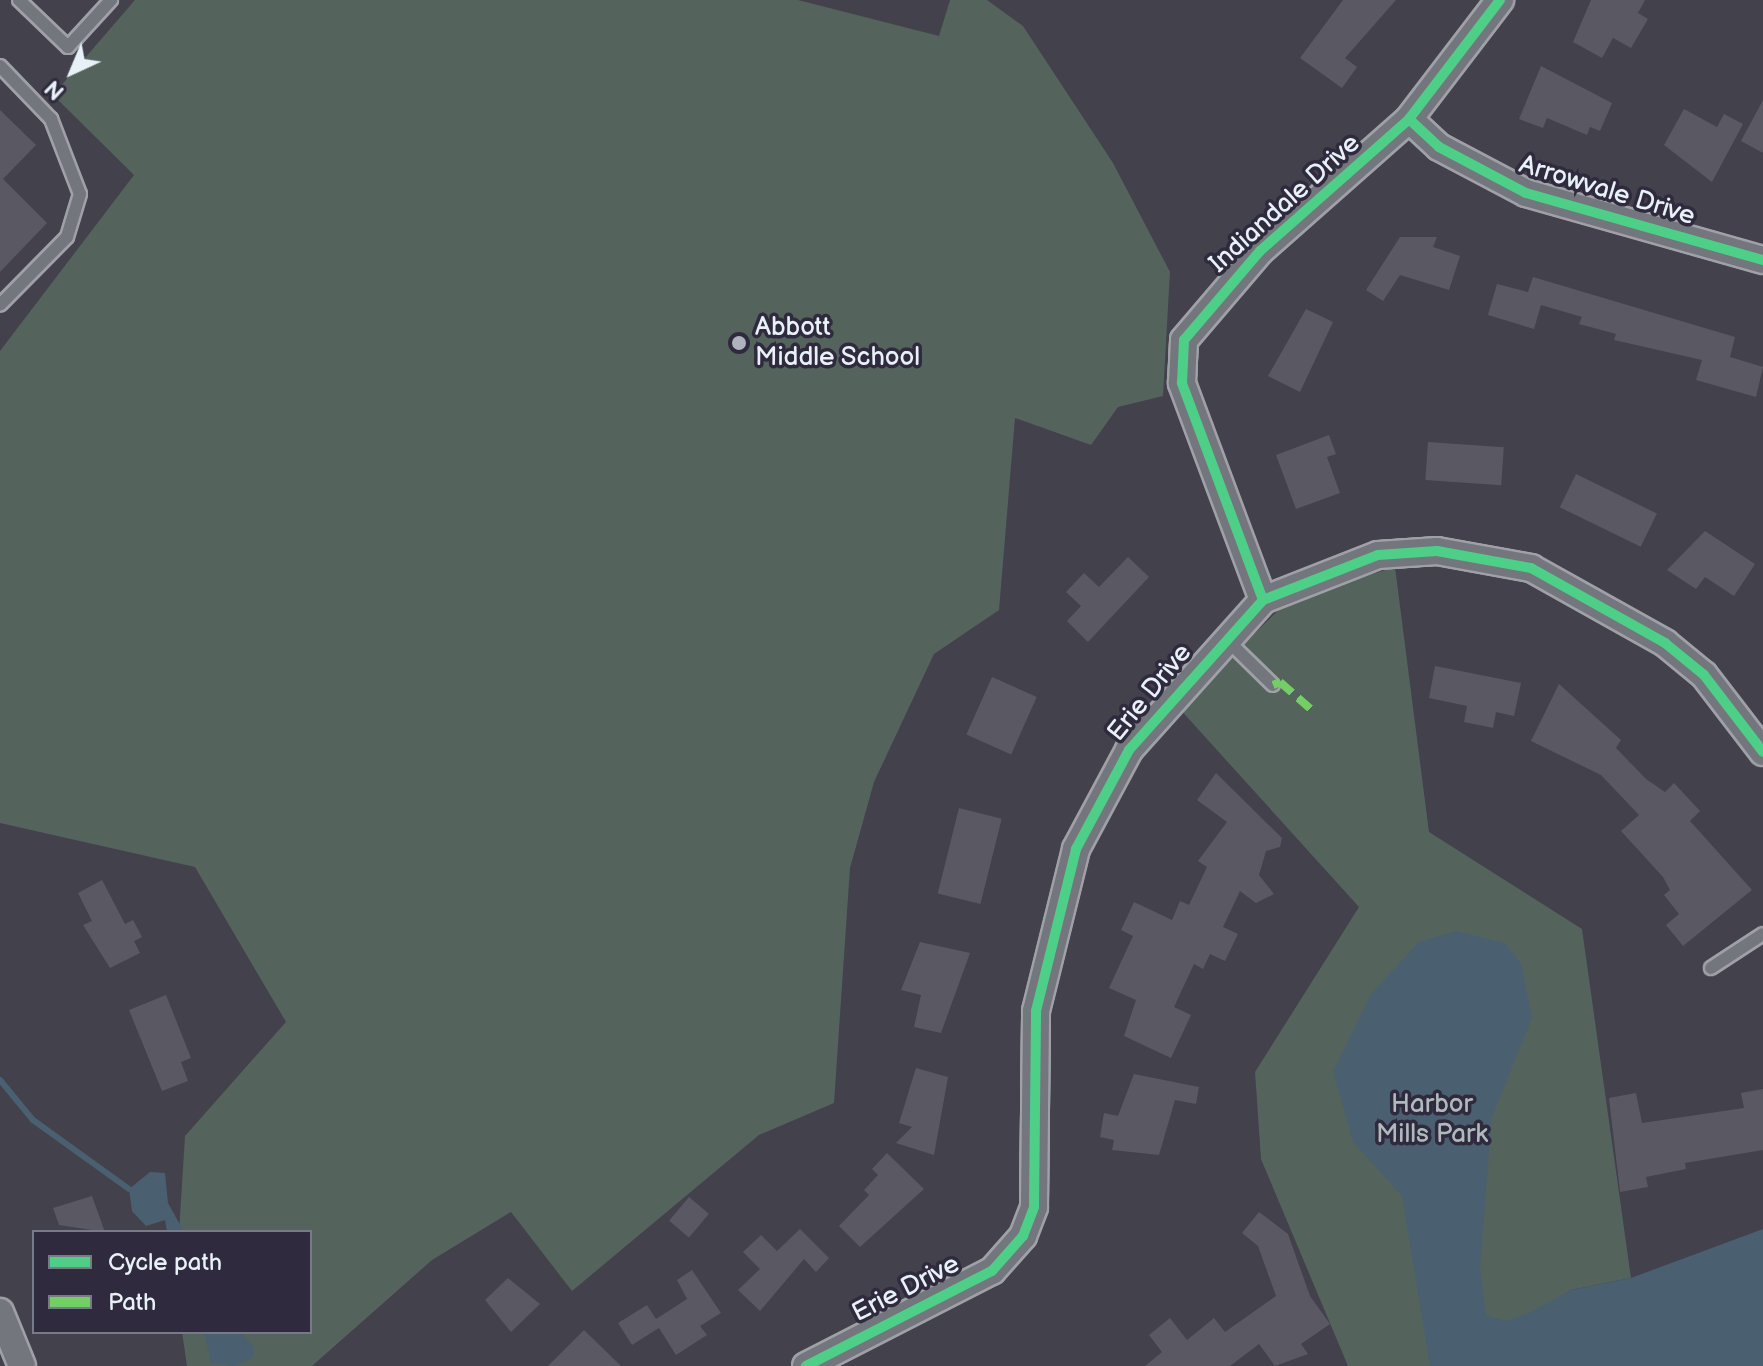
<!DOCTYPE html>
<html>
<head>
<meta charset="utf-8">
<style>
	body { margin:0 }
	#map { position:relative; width:1763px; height:1366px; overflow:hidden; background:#42414c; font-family:"Balsamiq Sans",sans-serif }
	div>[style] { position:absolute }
	.green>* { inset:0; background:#55635d }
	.water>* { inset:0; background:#4a6071 }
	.stream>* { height:6px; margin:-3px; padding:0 3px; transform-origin:3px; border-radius:3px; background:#4a6071 }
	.building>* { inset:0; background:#5a5963; transform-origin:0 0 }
	.roads { filter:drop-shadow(2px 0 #a0a1a8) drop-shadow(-2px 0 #a0a1a8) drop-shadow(0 2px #a0a1a8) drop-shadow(0 -2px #a0a1a8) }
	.service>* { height:12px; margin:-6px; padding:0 6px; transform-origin:6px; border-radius:6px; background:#73767c }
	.minor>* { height:26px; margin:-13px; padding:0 13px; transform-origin:13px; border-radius:13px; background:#73767c }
	.quiet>* { height:8px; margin-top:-4px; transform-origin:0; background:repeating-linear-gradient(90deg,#74ce65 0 16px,transparent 0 24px) }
	.cycleway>* { height:10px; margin:-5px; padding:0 5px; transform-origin:5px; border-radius:5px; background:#4dcf88 }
	.dots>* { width:22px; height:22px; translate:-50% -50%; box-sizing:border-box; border:4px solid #2f2a3d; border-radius:50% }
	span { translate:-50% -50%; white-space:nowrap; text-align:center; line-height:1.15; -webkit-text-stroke:7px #2f2a3d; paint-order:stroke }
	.street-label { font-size:26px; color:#e8f1f8 }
	.poi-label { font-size:26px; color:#e8f1f8 }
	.left { translate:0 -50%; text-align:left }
	.park-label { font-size:26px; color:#aebabb }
	.legend { position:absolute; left:32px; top:1230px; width:280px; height:104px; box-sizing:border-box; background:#2f2a3d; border:2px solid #797a88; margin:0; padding:10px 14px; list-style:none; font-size:24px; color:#e8f1f8 }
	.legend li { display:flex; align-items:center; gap:16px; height:40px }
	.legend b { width:40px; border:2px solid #797a88 }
	.north { position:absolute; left:32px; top:32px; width:80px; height:80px; -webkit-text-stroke:6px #2f2a3d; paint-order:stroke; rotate:224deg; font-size:22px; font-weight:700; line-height:32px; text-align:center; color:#e8f1f8 }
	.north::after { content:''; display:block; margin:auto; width:28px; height:36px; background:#e8f1f8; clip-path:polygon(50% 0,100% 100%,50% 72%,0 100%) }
</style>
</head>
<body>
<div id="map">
	<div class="green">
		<div style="clip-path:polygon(135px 0,798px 0,939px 36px,950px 0,987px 0,1023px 26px,1113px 163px,1170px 272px,1163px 396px,1118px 407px,1091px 445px,1015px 418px,999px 610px,934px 654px,874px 782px,850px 868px,834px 1103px,759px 1135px,572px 1291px,511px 1212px,432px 1260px,312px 1366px,187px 1366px,182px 1332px,310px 1332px,310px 1232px,179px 1232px,185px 1136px,286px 1022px,195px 867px,0 823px,0 351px,134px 175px,53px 95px)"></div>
		<div style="clip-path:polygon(1395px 567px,1429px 832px,1582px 929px,1631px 1278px,1571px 1290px,1446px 1366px,1348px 1366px,1261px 1159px,1255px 1072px,1359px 907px,1178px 707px,1289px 600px)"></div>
	</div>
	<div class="water">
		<div style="clip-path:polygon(1456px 931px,1505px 943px,1521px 964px,1532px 1018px,1492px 1117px,1480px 1268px,1486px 1315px,1505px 1321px,1527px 1314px,1571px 1290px,1631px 1278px,1763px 1229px,1763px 1366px,1430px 1366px,1402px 1196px,1353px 1142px,1333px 1072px,1371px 994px,1419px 942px)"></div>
		<div style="clip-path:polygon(150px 1172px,165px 1173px,168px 1203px,184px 1232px,167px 1232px,165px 1220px,146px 1226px,132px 1211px,129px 1189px)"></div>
		<div style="clip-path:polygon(204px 1332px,240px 1332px,254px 1347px,253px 1358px,234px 1366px,211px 1363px)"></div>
	</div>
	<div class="stream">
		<div style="left:0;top:1080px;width:52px;rotate:50.5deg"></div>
		<div style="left:33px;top:1120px;width:118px;rotate:35.7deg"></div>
	</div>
	<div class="building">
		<div style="clip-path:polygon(1343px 0,1396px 0,1345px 58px,1357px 67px,1342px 88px,1300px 58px)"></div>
		<div style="clip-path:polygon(1591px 0,1645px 0,1638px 13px,1648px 19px,1631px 48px,1613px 38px,1602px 58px,1573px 42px)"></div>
		<div style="clip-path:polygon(1541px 66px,1612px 103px,1600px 131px,1590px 127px,1587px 135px,1547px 118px,1543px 128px,1519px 119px)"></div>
		<div style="clip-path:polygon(1763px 100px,1763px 153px,1741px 141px)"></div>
		<div style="clip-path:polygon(1684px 109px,1717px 127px,1724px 114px,1743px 124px,1712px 182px,1664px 145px)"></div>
		<div style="clip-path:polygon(0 110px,36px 145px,3px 179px,47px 223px,0 272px)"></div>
		<div style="clip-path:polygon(1400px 237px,1437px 237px,1433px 247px,1460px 256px,1449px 290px,1400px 275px,1383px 301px,1366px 290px)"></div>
		<div style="clip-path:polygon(1533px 277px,1735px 337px,1730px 357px,1763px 367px,1756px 397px,1696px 380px,1702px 360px,1614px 340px,1616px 334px,1579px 324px,1582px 317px,1541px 305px,1534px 329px,1488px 315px,1497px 284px,1528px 292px)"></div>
		<div style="clip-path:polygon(1306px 309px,1333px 322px,1300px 392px,1268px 376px)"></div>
		<div style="clip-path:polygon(1329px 435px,1336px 454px,1327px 457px,1340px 493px,1296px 509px,1276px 455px)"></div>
		<div style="left:1428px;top:442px;width:76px;height:38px;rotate:4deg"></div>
		<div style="left:1576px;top:474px;width:90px;height:37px;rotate:26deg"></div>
		<div style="clip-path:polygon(1705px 531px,1755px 564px,1734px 596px,1705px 577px,1696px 589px,1667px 570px)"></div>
		<div style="clip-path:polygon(1128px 557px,1149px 577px,1088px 642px,1067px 621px,1081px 606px,1066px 592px,1084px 573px,1099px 587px)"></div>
		<div style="clip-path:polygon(1435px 666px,1521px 683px,1514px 716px,1496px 712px,1493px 728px,1464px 722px,1467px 706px,1429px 698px)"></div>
		<div style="left:992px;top:677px;width:49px;height:63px;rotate:24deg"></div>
		<div style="clip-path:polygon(1559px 684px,1621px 740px,1616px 748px,1646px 779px,1665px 792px,1674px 783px,1700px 811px,1690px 821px,1752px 890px,1683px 946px,1666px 925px,1679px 914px,1664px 895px,1670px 890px,1663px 877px,1621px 831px,1639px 815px,1601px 775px,1531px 741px)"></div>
		<div style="clip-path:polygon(1216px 773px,1282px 838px,1280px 847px,1266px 851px,1259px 875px,1274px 894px,1256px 903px,1240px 891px,1223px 927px,1238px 934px,1225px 961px,1210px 954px,1203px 969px,1194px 964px,1174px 1007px,1191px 1015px,1171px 1058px,1124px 1036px,1136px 1000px,1109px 988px,1133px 936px,1121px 930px,1134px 902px,1172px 920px,1180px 901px,1189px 905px,1207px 867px,1198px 861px,1227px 822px,1197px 800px)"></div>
		<div style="left:959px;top:808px;width:44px;height:88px;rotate:14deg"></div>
		<div style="clip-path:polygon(102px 880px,125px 924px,133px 920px,142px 937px,134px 941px,140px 953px,110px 968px,83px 925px,92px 921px,78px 893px)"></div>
		<div style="clip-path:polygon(920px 942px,970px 953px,941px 1033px,914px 1027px,921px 995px,901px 990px)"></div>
		<div style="clip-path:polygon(166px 995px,191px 1058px,181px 1062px,188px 1081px,162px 1091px,129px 1010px)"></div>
		<div style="clip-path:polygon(916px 1068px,948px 1077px,934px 1155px,896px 1143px,912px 1127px,899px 1123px)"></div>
		<div style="clip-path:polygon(1134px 1074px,1199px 1087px,1196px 1104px,1175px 1100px,1159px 1155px,1112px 1150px,1114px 1140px,1100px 1137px,1104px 1113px,1118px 1116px)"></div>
		<div style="clip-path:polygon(1763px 1089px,1763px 1150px,1685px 1163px,1686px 1169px,1646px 1177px,1648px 1187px,1620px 1192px,1609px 1098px,1636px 1093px,1642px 1123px,1744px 1108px,1741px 1093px)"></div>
		<div style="clip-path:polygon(887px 1153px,924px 1189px,860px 1247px,839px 1226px,869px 1195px,864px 1190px,878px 1175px,872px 1169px)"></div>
		<div style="clip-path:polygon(92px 1196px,105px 1232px,59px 1225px,53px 1208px)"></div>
		<div style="left:689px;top:1197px;width:26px;height:31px;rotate:40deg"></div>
		<div style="clip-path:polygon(1259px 1212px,1288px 1234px,1310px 1296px,1330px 1324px,1301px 1344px,1308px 1354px,1275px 1366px,1259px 1344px,1230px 1366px,1145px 1366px,1162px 1352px,1149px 1335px,1170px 1318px,1187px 1340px,1214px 1318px,1225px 1332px,1276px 1296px,1258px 1246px,1242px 1233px)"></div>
		<div style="clip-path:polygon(800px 1229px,829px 1258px,816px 1272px,804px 1259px,760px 1311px,738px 1290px,760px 1269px,743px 1252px,761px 1235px,777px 1251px)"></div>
		<div style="clip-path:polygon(692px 1270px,721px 1313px,700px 1326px,707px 1335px,676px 1355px,659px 1328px,632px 1345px,618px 1323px,647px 1305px,656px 1319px,687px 1299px,677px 1280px)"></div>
		<div style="clip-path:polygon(508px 1278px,540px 1304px,511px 1332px,485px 1300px)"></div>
		<div style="clip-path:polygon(584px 1330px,621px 1366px,548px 1366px)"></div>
	</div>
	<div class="roads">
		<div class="service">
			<div style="left:19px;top:0;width:68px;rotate:43.8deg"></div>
			<div style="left:68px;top:47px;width:64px;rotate:-47.5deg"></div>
			<div style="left:0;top:66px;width:74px;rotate:46.1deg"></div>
			<div style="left:51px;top:119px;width:80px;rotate:68.9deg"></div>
			<div style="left:80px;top:194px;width:45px;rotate:106.8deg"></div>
			<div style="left:67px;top:237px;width:95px;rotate:134.6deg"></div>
			<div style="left:1225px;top:638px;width:67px;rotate:44.4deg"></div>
			<div style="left:1711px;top:968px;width:62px;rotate:-33.2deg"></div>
		</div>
		<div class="minor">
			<div style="left:1409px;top:119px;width:41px;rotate:43deg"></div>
			<div style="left:1439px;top:147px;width:98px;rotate:27.9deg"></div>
			<div style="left:1526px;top:193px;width:246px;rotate:15.8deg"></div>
			<div style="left:1263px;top:600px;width:232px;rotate:-110.5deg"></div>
			<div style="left:1182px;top:383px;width:43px;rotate:-87.3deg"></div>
			<div style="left:1184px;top:340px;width:117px;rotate:-49.5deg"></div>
			<div style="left:1260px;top:251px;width:199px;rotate:-41.5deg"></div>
			<div style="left:1409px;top:119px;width:150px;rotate:-52.6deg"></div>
			<div style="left:0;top:1312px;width:58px;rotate:67.8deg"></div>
			<div style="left:806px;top:1366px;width:209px;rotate:-27.1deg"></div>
			<div style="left:992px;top:1271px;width:47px;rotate:-48.5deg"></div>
			<div style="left:1023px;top:1236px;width:31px;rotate:-69deg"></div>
			<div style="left:1034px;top:1207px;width:196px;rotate:-89.4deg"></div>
			<div style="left:1036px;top:1011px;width:167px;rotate:-76.1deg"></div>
			<div style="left:1076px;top:849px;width:112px;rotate:-61.8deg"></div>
			<div style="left:1129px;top:750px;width:201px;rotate:-48.2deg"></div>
			<div style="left:1263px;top:600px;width:123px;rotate:-21.4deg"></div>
			<div style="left:1378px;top:555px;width:59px;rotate:-3.9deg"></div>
			<div style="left:1437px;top:551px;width:96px;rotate:10.3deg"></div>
			<div style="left:1531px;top:568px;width:154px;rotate:29.2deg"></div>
			<div style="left:1665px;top:643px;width:50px;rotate:39.4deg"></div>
			<div style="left:1704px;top:675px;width:97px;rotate:52.5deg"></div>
		</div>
	</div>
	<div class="quiet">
		<div style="left:1273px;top:685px;width:8px;rotate:-23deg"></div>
		<div style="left:1280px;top:682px;width:45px;rotate:41.4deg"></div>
	</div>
	<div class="cycleway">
		<div style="left:1409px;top:119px;width:41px;rotate:43deg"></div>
		<div style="left:1439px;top:147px;width:98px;rotate:27.9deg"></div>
		<div style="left:1526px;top:193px;width:246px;rotate:15.8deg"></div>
		<div style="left:1263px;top:600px;width:232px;rotate:-110.5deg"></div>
		<div style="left:1182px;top:383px;width:43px;rotate:-87.3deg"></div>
		<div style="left:1184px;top:340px;width:117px;rotate:-49.5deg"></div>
		<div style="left:1260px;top:251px;width:199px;rotate:-41.5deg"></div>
		<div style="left:1409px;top:119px;width:150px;rotate:-52.6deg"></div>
		<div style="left:806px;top:1366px;width:209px;rotate:-27.1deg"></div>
		<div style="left:992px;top:1271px;width:47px;rotate:-48.5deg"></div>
		<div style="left:1023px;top:1236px;width:31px;rotate:-69deg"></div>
		<div style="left:1034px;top:1207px;width:196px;rotate:-89.4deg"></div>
		<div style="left:1036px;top:1011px;width:167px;rotate:-76.1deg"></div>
		<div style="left:1076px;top:849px;width:112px;rotate:-61.8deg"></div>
		<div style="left:1129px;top:750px;width:201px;rotate:-48.2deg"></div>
		<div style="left:1263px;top:600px;width:123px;rotate:-21.4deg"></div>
		<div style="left:1378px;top:555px;width:59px;rotate:-3.9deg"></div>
		<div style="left:1437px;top:551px;width:96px;rotate:10.3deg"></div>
		<div style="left:1531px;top:568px;width:154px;rotate:29.2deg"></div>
		<div style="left:1665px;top:643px;width:50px;rotate:39.4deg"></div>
		<div style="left:1704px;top:675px;width:97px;rotate:52.5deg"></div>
	</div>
	<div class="dots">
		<div style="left:739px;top:343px;background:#aeb3bc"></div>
	</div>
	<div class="street-label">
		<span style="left:1607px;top:191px;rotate:17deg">Arrowvale Drive</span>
		<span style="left:1285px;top:204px;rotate:-42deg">Indiandale Drive</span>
		<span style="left:1150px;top:693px;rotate:-51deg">Erie Drive</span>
		<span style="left:906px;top:1289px;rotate:-27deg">Erie Drive</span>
	</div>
	<div class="poi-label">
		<span class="left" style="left:755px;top:343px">Abbott<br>Middle School</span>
	</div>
	<div class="park-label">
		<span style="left:1432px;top:1120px">Harbor<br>Mills Park</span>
	</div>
	<ul class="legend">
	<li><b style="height:10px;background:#4dcf88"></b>Cycle path</li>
	<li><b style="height:10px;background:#74ce65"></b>Path</li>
	</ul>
	<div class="north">N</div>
</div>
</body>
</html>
